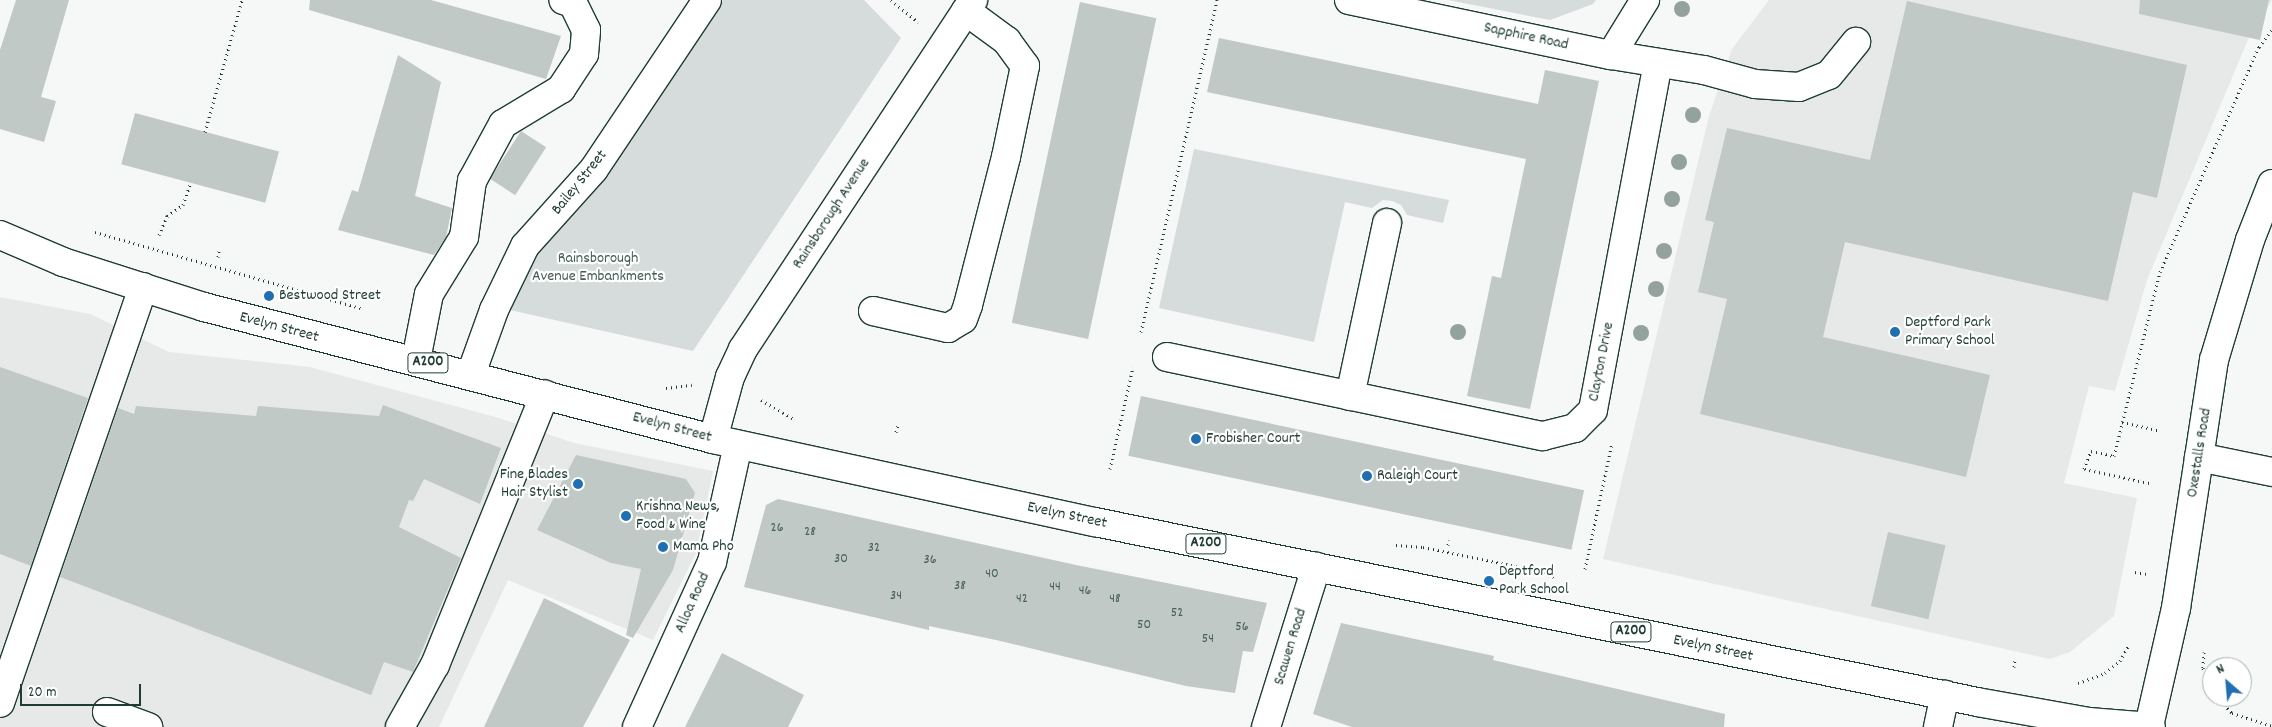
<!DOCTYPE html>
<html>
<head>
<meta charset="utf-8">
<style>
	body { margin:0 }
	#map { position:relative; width:2272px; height:727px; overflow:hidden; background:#f6f7f7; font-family:Dekko,sans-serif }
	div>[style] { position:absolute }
	.built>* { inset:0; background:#e6e9e8 }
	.green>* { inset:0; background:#d6dcdb }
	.building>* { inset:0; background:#c0c9c6; transform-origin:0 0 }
	.path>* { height:3px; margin-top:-1.5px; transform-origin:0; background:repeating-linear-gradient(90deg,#1f3d34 0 1px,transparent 0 5px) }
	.roads { filter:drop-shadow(1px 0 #1f3d34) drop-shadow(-1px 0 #1f3d34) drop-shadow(0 1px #1f3d34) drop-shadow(0 -1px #1f3d34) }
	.minor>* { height:28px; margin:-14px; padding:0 14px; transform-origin:14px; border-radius:14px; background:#fff }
	.major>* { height:28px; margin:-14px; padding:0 14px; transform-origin:14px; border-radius:14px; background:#fff }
	.trees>* { width:16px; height:16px; margin:-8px; border-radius:50%; background:#94a29e }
	.dots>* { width:14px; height:14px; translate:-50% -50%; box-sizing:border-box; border:2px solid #fff; border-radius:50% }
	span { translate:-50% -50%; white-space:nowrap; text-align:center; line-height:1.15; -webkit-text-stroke:4.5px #fff; paint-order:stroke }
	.number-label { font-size:14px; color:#476058 }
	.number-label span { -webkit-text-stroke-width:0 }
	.shield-label span { padding:1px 4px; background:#fff; border:1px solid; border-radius:4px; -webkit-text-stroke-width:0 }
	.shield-label { font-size:15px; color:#1f3d34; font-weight:700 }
	.street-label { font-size:16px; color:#1f3d34 }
	.park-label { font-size:16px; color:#445d55 }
	.poi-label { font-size:16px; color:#1f3d34 }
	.left { translate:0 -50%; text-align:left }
	.right { translate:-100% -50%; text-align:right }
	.north { position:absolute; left:2202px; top:657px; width:50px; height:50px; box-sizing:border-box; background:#fff; border:1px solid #a5b1ae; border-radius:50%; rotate:333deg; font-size:14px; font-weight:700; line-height:20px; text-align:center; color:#1f3d34 }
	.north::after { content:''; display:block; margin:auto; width:18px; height:22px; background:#1f6fb2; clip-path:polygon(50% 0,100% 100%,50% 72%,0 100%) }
	.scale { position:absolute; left:20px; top:684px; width:121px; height:22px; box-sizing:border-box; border:2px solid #1f3d34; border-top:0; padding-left:6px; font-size:15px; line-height:18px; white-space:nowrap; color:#1f3d34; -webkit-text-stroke:4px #fff; paint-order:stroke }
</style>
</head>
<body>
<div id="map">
	<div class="built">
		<div style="clip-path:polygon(1769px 0,2272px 0,2250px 35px,2147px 280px,2115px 391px,2089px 386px,2064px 483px,2137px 498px,2114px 616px,2070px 652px,2050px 659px,1603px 559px,1709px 116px,1732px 49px)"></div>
		<div style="clip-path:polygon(0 297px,90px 314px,169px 352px,310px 367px,499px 418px,574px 443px,713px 471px,696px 553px,653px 640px,508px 580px,439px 727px,0 727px)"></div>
	</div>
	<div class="green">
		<div style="clip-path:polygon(723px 0,864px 0,901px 38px,693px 351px,510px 310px,537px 251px,594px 185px)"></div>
		<div style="clip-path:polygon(1448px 0,1596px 0,1593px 4px,1550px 20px)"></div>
		<div style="clip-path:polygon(1194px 149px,1449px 200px,1443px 223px,1407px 215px,1401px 205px,1392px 201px,1383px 200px,1372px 208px,1345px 202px,1314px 342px,1159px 308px)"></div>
	</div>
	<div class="building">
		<div style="clip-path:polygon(16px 0,69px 0,41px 97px,56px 101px,44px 142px,0 129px,0 50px)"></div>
		<div style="clip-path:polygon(310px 0,431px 0,561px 36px,546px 79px,309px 10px)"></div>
		<div style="clip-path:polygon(2140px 0,2269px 0,2260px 40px,2139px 14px)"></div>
		<div style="clip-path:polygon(1907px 1px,2187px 65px,2157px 198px,2133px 192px,2108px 301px,1845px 242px,1823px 337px,1990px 375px,1966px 477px,1700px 414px,1727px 299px,1698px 292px,1714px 222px,1705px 220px,1727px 128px,1870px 160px)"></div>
		<div style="left:1080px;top:2px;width:78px;height:328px;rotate:12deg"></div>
		<div style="clip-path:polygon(1219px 38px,1538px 104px,1545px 70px,1599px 81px,1530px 409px,1467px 396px,1492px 276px,1501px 278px,1526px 159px,1207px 92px)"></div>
		<div style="clip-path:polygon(398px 55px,441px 82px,415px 196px,452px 208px,446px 237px,434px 255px,338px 230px,352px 190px,358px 192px)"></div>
		<div style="left:135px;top:113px;width:149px;height:53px;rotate:15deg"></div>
		<div style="left:521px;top:131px;width:30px;height:57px;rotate:33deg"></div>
		<div style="clip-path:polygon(0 367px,88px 398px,31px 566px,0 554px)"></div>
		<div style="left:1141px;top:396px;width:453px;height:61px;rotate:12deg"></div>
		<div style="clip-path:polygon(383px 405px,501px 448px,480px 504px,424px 479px,413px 501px,409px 500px,399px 527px,461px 558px,413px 672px,384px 662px,371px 695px,60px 577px,118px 408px,134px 414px,136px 406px,256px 416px,258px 406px,379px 416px)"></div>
		<div style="clip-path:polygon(576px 455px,686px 479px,695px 493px,673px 570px,633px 638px,626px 635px,641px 569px,611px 563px,537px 530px)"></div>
		<div style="clip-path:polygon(778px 499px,1076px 565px,1267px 603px,1253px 652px,1243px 651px,1235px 693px,1186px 686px,996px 640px,929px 626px,929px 630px,744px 587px,766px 505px)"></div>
		<div style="left:1888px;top:532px;width:59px;height:76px;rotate:13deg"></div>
		<div style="clip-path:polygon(544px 598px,630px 640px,583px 727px,484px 727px)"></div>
		<div style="clip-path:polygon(1341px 623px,1494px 656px,1493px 660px,1725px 714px,1724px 727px,1352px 727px,1313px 714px)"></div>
		<div style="clip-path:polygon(722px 653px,804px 695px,788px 727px,685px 727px)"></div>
	</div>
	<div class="path">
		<div style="left:891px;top:0;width:35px;rotate:39deg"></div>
		<div style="left:205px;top:132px;width:137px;rotate:-74.3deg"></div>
		<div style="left:95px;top:232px;width:279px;rotate:16deg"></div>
		<div style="left:159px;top:235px;width:21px;rotate:-67deg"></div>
		<div style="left:167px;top:216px;width:19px;rotate:-35deg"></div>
		<div style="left:183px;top:205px;width:24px;rotate:-71deg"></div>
		<div style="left:218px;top:257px;width:6px;rotate:-81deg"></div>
		<div style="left:1141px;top:332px;width:341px;rotate:-77.1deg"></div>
		<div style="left:666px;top:388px;width:26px;rotate:-7deg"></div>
		<div style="left:761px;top:400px;width:38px;rotate:30deg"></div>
		<div style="left:2122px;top:422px;width:37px;rotate:13deg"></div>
		<div style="left:896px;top:432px;width:7px;rotate:-74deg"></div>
		<div style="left:1110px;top:469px;width:105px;rotate:-77.3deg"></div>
		<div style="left:2149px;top:483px;width:66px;rotate:-167.8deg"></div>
		<div style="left:2084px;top:469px;width:19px;rotate:-69deg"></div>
		<div style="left:2091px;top:451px;width:24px;rotate:12deg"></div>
		<div style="left:2114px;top:456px;width:190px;rotate:-76deg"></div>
		<div style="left:2160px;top:272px;width:246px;rotate:-66.3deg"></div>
		<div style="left:2259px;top:47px;width:22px;rotate:-54deg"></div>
		<div style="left:1396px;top:545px;width:27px;rotate:4deg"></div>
		<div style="left:1423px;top:547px;width:113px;rotate:11.7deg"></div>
		<div style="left:1534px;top:570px;width:21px;rotate:19deg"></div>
		<div style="left:1448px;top:545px;width:5px;rotate:-79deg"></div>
		<div style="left:1585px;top:569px;width:129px;rotate:-77.9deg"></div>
		<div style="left:2135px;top:572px;width:11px;rotate:10deg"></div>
		<div style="left:2204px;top:652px;width:16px;rotate:94deg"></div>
		<div style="left:2203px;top:668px;width:24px;rotate:68deg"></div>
		<div style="left:2014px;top:667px;width:8px;rotate:-83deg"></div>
		<div style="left:2078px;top:683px;width:29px;rotate:-20deg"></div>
		<div style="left:2105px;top:673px;width:19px;rotate:-39deg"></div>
		<div style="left:2120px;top:661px;width:18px;rotate:-61deg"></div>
		<div style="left:2217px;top:697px;width:22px;rotate:47deg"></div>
		<div style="left:2232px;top:713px;width:42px;rotate:18deg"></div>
	</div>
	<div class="roads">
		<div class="minor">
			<div style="left:1349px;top:0;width:268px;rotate:11.9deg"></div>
			<div style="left:1611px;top:55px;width:94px;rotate:9.2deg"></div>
			<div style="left:1704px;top:70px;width:53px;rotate:15.4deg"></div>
			<div style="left:1755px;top:84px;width:44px;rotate:3.9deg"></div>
			<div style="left:1799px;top:87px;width:32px;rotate:-22deg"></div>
			<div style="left:1829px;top:75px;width:43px;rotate:-50.7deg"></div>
			<div style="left:1611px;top:55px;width:65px;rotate:-58.3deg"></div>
			<div style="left:873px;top:311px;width:77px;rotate:12.8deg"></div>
			<div style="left:948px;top:328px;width:17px;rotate:-31deg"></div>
			<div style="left:963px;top:319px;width:15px;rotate:-70deg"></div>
			<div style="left:968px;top:305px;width:153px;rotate:-75.6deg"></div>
			<div style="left:1006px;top:157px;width:93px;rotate:-78.2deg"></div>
			<div style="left:1025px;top:66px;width:31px;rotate:-126deg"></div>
			<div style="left:1007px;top:41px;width:51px;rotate:-143.8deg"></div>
			<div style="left:1167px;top:357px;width:384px;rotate:11.9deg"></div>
			<div style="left:1543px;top:436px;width:33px;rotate:-14deg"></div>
			<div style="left:1575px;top:428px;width:25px;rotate:-45deg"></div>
			<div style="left:1593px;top:410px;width:353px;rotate:-79.4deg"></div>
			<div style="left:416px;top:360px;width:67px;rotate:-78.9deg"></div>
			<div style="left:429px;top:294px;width:67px;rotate:-58.4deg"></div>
			<div style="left:464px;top:237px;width:57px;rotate:-81.9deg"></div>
			<div style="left:472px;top:181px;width:65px;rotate:-61.5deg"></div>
			<div style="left:503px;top:124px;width:68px;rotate:-31.1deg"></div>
			<div style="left:561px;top:89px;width:42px;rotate:-56.7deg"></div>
			<div style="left:584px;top:54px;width:24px;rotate:-85deg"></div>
			<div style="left:586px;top:30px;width:30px;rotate:-116deg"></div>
			<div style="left:573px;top:3px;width:10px;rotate:-163deg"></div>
			<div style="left:471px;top:374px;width:68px;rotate:-70.2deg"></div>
			<div style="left:494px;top:310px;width:71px;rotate:-64.2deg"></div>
			<div style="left:525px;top:246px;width:103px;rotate:-48.1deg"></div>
			<div style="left:594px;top:169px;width:203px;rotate:-56.2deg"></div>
			<div style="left:1350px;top:396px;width:177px;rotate:-77.9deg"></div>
			<div style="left:713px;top:439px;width:64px;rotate:-74.7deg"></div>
			<div style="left:730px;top:377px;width:31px;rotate:-65deg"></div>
			<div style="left:743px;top:349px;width:418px;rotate:-56.6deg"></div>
			<div style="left:2199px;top:457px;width:75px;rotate:11.6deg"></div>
			<div style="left:0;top:703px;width:440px;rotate:-71deg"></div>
			<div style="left:107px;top:712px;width:44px;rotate:20.1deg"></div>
			<div style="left:2149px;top:726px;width:121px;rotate:-77.1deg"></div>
			<div style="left:2176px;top:608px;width:251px;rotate:-81.3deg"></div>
			<div style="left:2214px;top:360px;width:125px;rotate:-73.3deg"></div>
			<div style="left:2250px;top:240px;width:60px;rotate:-68.6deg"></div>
			<div style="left:400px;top:727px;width:71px;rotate:-60.6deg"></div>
			<div style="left:435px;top:665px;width:292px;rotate:-67.9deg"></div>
			<div style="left:637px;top:727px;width:181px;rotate:-65.6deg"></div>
			<div style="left:712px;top:562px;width:120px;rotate:-77.5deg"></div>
			<div style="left:1266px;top:727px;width:168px;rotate:-72.6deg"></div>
			<div style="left:1938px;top:727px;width:33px;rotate:-78deg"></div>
		</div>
		<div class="major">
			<div style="left:0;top:235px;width:69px;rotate:23.2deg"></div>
			<div style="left:63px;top:262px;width:148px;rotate:17.7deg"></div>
			<div style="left:204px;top:307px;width:526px;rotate:14.54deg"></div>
			<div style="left:713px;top:439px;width:391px;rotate:12.3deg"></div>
			<div style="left:1095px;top:522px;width:900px;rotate:11.53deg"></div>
			<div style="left:1977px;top:702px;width:114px;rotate:10.1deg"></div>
			<div style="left:2089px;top:722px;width:62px;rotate:4.6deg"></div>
		</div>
	</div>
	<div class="trees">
		<div style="left:1682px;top:9px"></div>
		<div style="left:1693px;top:115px"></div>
		<div style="left:1679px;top:162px"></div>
		<div style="left:1672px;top:199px"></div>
		<div style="left:1664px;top:251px"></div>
		<div style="left:1656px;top:289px"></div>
		<div style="left:1458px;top:332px"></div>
		<div style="left:1641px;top:333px"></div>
	</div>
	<div class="dots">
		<div style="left:269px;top:296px;background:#1f6fb2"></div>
		<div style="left:1895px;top:332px;background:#1f6fb2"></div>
		<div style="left:1196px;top:439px;background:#1f6fb2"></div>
		<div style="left:1367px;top:476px;background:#1f6fb2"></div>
		<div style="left:578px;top:484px;background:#1f6fb2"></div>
		<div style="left:626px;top:516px;background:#1f6fb2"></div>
		<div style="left:663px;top:547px;background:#1f6fb2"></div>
		<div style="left:1489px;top:581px;background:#1f6fb2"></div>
	</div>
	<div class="number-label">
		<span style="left:777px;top:528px">26</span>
		<span style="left:810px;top:532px">28</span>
		<span style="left:874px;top:548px">32</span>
		<span style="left:841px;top:559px">30</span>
		<span style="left:930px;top:560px">36</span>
		<span style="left:992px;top:574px">40</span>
		<span style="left:960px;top:586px">38</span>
		<span style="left:1055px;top:587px">44</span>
		<span style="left:1085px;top:591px">46</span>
		<span style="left:896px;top:596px">34</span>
		<span style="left:1022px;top:599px">42</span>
		<span style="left:1115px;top:599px">48</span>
		<span style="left:1177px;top:613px">52</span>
		<span style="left:1144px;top:625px">50</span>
		<span style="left:1242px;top:627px">56</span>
		<span style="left:1208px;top:639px">54</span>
	</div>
	<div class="shield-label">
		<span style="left:428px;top:363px">A200</span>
		<span style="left:1206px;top:544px">A200</span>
		<span style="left:1631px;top:632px">A200</span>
	</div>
	<div class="street-label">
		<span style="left:1526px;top:37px;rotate:12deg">Sapphire Road</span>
		<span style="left:580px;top:183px;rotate:-51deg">Bailey Street</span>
		<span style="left:832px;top:214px;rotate:-57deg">Rainsborough Avenue</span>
		<span style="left:279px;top:328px;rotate:15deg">Evelyn Street</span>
		<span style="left:1602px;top:362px;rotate:-79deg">Clayton Drive</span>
		<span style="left:672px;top:428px;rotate:15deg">Evelyn Street</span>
		<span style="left:2200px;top:453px;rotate:-81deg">Oxestalls Road</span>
		<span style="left:1067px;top:516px;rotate:12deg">Evelyn Street</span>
		<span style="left:693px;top:603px;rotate:-66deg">Alloa Road</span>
		<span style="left:1291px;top:647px;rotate:-73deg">Scawen Road</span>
		<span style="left:1713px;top:649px;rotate:12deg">Evelyn Street</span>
	</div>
	<div class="park-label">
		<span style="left:598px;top:268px">Rainsborough<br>Avenue Embankments</span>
	</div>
	<div class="poi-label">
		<span class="left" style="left:279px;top:296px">Bestwood Street</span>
		<span class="left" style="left:1905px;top:332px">Deptford Park<br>Primary School</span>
		<span class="left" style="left:1206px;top:439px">Frobisher Court</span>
		<span class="right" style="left:568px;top:484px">Fine Blades<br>Hair Stylist</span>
		<span class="left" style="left:1377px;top:476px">Raleigh Court</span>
		<span class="left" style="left:636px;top:516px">Krishna News,<br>Food &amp; Wine</span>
		<span class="left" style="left:673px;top:547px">Mama Pho</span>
		<span class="left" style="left:1499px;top:581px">Deptford<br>Park School</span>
	</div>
	<div class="north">N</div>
	<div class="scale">20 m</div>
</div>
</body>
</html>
